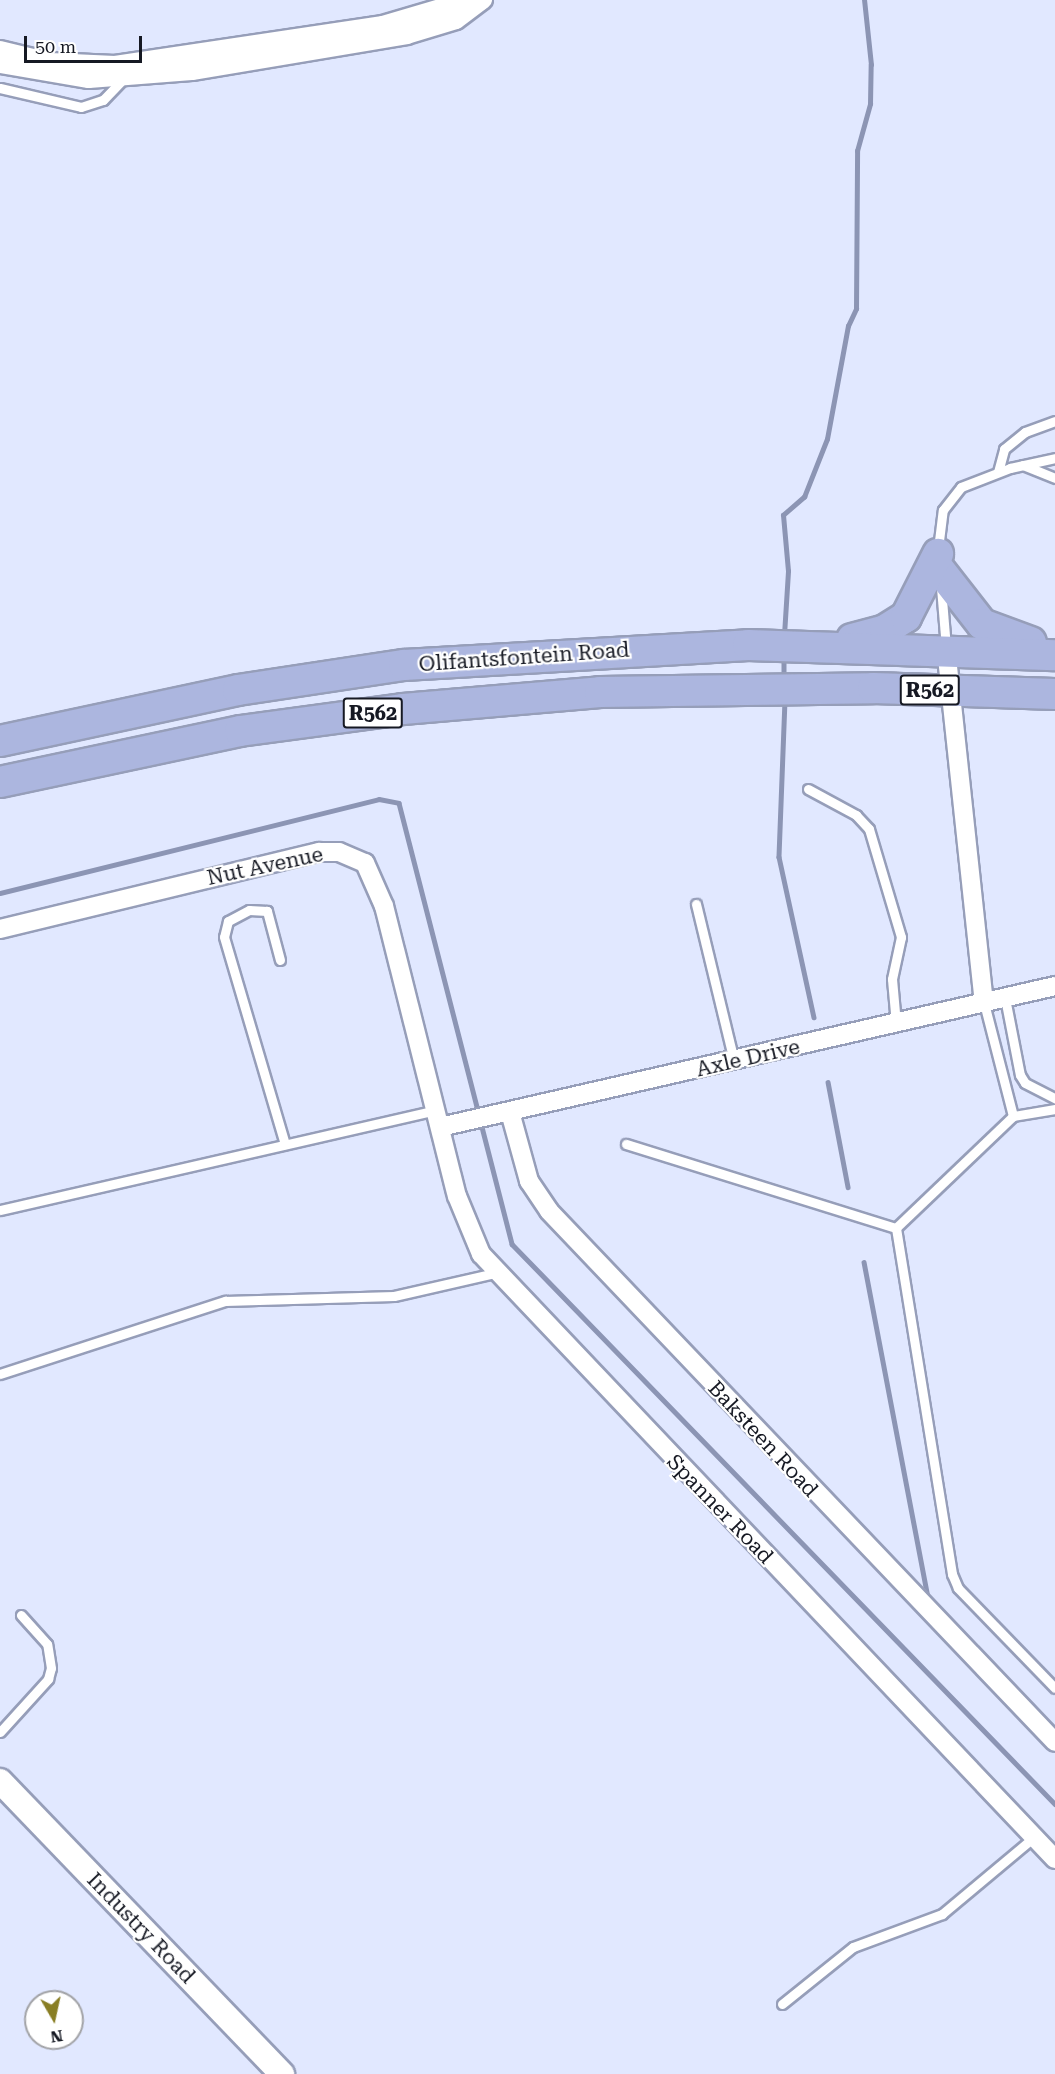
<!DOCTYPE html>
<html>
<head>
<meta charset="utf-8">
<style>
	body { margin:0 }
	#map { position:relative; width:1055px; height:2074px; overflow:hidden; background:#e1e8ff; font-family:"Roboto Serif",serif }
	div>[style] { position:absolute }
	.stream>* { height:4.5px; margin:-2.25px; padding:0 2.25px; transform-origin:2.25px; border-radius:2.25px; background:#8c95b4 }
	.roads { filter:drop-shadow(2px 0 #969eb9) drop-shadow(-2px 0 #969eb9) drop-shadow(0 2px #969eb9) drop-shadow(0 -2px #969eb9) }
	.service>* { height:9px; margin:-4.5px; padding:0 4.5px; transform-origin:4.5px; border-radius:4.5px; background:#fff }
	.minor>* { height:18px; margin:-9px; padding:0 9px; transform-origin:9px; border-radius:9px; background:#fff }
	.tertiary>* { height:24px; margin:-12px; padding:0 12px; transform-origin:12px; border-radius:12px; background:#fff }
	.primary>* { height:30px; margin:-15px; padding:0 15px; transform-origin:15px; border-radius:15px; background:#acb6df }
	span { translate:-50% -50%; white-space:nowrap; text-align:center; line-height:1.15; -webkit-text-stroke:4.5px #fff; paint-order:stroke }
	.shield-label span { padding:2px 4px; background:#fff; border:2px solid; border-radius:4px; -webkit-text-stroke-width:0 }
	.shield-label { font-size:20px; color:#161923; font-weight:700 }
	.street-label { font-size:21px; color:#161923 }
	.north { position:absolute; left:24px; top:1990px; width:60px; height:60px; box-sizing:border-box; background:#fff; border:2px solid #a2a3a7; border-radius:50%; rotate:171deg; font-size:16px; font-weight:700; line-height:24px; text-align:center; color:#161923 }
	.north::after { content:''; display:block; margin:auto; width:21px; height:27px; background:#897e24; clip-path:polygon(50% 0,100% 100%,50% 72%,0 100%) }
	.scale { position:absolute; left:24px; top:36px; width:118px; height:27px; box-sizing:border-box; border:3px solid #161923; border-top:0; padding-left:8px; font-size:18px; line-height:21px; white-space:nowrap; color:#161923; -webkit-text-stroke:4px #fff; paint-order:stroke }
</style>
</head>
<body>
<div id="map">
	<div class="stream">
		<div style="left:784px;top:635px;width:64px;rotate:-86.4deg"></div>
		<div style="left:788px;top:571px;width:56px;rotate:-95.1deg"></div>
		<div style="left:783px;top:515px;width:28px;rotate:-41deg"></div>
		<div style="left:804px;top:497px;width:62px;rotate:-68.4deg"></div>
		<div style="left:827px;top:439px;width:115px;rotate:-79.5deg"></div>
		<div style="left:848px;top:326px;width:19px;rotate:-65deg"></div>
		<div style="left:856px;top:309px;width:158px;rotate:-89.6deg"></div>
		<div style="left:857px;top:151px;width:49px;rotate:-74.5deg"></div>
		<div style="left:870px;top:104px;width:39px;rotate:-89deg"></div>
		<div style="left:871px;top:65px;width:65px;rotate:-96.1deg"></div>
		<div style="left:784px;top:655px;width:25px;rotate:90deg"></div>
		<div style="left:785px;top:700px;width:157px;rotate:92.2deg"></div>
		<div style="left:779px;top:857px;width:164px;rotate:77.7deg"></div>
		<div style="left:0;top:893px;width:390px;rotate:-13.9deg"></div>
		<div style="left:379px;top:799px;width:20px;rotate:11deg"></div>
		<div style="left:399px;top:803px;width:322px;rotate:75.6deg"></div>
		<div style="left:828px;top:1082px;width:107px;rotate:79.2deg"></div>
		<div style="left:481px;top:1123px;width:125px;rotate:75.6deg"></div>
		<div style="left:512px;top:1244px;width:780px;rotate:45.88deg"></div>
		<div style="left:864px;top:1262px;width:342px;rotate:79.2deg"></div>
	</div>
	<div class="roads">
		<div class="service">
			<div style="left:0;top:88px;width:83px;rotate:13.2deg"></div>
			<div style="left:81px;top:107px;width:23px;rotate:-18deg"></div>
			<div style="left:103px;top:100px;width:29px;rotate:-46deg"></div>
			<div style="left:1023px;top:465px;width:35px;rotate:22deg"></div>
			<div style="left:998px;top:472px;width:24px;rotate:-75deg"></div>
			<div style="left:1004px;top:449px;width:27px;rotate:-39deg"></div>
			<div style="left:1025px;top:432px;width:32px;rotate:-20deg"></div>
			<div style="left:938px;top:549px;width:39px;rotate:-83deg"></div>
			<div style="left:943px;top:510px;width:29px;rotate:-52deg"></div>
			<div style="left:961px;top:487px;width:53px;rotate:-21.2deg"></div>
			<div style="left:1010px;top:468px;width:46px;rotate:-12.5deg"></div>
			<div style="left:941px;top:587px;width:61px;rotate:85.3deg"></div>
			<div style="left:808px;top:789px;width:55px;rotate:28.4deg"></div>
			<div style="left:856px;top:815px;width:19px;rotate:47deg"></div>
			<div style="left:869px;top:829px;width:113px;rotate:73.5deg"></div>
			<div style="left:901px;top:937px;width:43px;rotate:102.1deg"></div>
			<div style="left:892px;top:979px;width:45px;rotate:84.9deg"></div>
			<div style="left:696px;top:904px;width:162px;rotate:76.4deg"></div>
			<div style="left:280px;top:960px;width:51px;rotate:-104.9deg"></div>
			<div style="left:267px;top:911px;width:18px;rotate:-177deg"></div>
			<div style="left:249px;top:910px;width:24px;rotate:152deg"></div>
			<div style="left:228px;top:921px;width:16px;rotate:104deg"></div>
			<div style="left:224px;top:937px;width:216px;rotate:73.6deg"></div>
			<div style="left:1005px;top:998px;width:78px;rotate:79deg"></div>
			<div style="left:1020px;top:1075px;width:9px;rotate:58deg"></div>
			<div style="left:1025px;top:1083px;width:34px;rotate:27deg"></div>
			<div style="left:984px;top:1003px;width:117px;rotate:75.6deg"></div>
			<div style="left:1055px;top:1109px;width:43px;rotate:170.5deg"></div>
			<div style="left:1013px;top:1116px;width:162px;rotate:136.3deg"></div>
			<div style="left:896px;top:1228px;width:351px;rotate:80.8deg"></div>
			<div style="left:952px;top:1574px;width:15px;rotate:67deg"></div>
			<div style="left:958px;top:1588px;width:139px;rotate:45.9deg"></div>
			<div style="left:626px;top:1144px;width:283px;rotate:17.3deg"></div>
			<div style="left:0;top:1210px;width:447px;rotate:-12.9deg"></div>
			<div style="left:0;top:1374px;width:237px;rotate:-18deg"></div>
			<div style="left:225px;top:1301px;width:169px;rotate:-1.7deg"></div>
			<div style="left:394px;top:1296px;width:104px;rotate:-12.8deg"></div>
			<div style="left:0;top:1732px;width:72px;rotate:-47.8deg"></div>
			<div style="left:48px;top:1679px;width:11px;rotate:-75deg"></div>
			<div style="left:51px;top:1668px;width:24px;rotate:-99deg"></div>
			<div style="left:47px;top:1644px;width:39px;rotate:-132deg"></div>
			<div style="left:782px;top:2004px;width:91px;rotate:-38.8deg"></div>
			<div style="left:853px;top:1947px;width:95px;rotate:-20.3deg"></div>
			<div style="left:942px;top:1914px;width:120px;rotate:-39.9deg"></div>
		</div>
		<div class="minor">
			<div style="left:0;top:50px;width:51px;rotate:13.5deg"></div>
			<div style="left:50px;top:62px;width:65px;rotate:2.6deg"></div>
			<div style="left:115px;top:65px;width:271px;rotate:-8.5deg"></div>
			<div style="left:383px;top:25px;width:84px;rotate:-16.5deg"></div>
			<div style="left:464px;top:1px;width:17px"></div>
			<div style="left:0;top:64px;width:90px;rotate:9.6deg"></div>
			<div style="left:89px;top:79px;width:103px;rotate:-4.4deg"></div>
			<div style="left:192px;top:71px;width:218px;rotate:-9.5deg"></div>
			<div style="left:407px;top:35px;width:51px;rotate:-17deg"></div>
			<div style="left:456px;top:20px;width:34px;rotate:-37deg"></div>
			<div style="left:946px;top:648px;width:357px;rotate:83.9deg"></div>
			<div style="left:0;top:929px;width:328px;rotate:-13.6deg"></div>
			<div style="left:319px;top:852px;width:20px"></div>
			<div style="left:339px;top:852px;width:28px;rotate:23deg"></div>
			<div style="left:365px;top:863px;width:47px;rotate:66.2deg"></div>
			<div style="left:384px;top:906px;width:299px;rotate:75.9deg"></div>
			<div style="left:457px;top:1196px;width:63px;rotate:67.5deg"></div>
			<div style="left:481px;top:1254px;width:834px;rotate:46.51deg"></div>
			<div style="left:510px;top:1112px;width:72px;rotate:74.6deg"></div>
			<div style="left:529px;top:1181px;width:36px;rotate:56deg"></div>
			<div style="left:549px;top:1211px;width:733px;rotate:46.38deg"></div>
			<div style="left:440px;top:1127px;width:631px;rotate:-12.91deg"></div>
		</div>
		<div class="tertiary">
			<div style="left:0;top:1781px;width:407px;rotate:46.1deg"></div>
		</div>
		<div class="primary">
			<div style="left:939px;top:569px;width:70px;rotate:52deg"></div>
			<div style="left:982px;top:624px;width:52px;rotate:20.2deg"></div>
			<div style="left:852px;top:639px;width:34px;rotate:-15deg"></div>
			<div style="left:885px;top:630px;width:25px;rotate:-32deg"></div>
			<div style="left:906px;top:617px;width:71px;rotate:-63.1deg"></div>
			<div style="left:0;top:741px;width:243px;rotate:-12.1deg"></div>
			<div style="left:238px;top:690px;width:168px;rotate:-8.6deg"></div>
			<div style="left:404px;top:665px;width:345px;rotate:-3.3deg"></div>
			<div style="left:748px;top:645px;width:307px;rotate:1.9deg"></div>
			<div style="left:0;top:782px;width:245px;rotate:-12deg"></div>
			<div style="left:240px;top:731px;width:164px;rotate:-7.7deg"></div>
			<div style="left:403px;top:709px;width:198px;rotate:-4.9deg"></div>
			<div style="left:600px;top:692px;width:273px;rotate:-0.8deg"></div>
			<div style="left:873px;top:688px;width:182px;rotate:1.9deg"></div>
		</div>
	</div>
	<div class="shield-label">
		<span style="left:930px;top:690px">R562</span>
		<span style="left:373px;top:713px">R562</span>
	</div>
	<div class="street-label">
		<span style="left:524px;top:657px;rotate:-4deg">Olifantsfontein Road</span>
		<span style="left:265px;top:866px;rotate:-12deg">Nut Avenue</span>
		<span style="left:748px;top:1058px;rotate:-13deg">Axle Drive</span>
		<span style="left:763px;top:1439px;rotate:47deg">Baksteen Road</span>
		<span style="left:720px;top:1509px;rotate:46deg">Spanner Road</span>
		<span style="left:141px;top:1928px;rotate:46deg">Industry Road</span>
	</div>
	<div class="north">N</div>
	<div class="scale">50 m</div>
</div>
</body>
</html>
